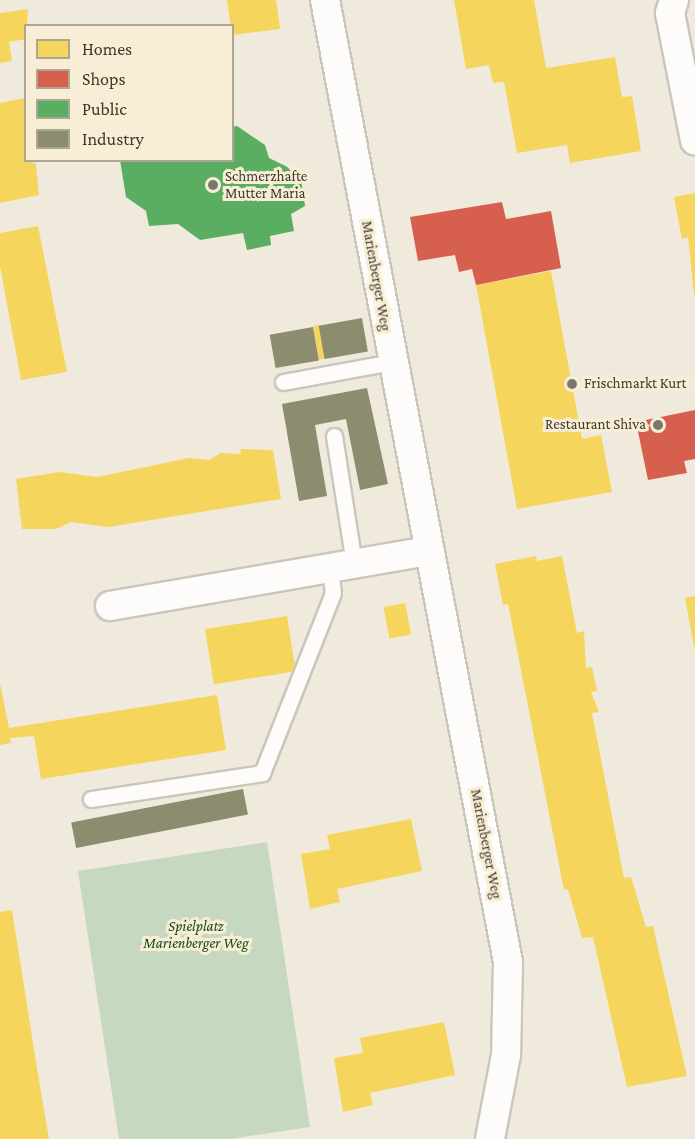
<!DOCTYPE html>
<html>
<head>
<meta charset="utf-8">
<style>
	body { margin:0 }
	#map { position:relative; width:695px; height:1139px; overflow:hidden; background:#f0eadd; font-family:"Crimson Pro",serif }
	div>[style] { position:absolute }
	.green>* { inset:0; background:#c7d8c0 }
	.homes>* { inset:0; background:#f6d55c; transform-origin:0 0 }
	.shops>* { inset:0; background:#d6604d }
	.public>* { inset:0; background:#5aae61 }
	.industry>* { inset:0; background:#8c8c6e; transform-origin:0 0 }
	.roads { filter:drop-shadow(2px 0 #cac6bb) drop-shadow(-2px 0 #cac6bb) drop-shadow(0 2px #cac6bb) drop-shadow(0 -2px #cac6bb) }
	.service>* { height:15px; margin:-7.5px; padding:0 7.5px; transform-origin:7.5px; border-radius:7.5px; background:#fdfcfa }
	.minor>* { height:28px; margin:-14px; padding:0 14px; transform-origin:14px; border-radius:14px; background:#fdfcfa }
	.dots>* { width:16px; height:16px; translate:-50% -50%; box-sizing:border-box; border:3px solid #f8eed5; border-radius:50% }
	span { translate:-50% -50%; white-space:nowrap; text-align:center; line-height:1.15; -webkit-text-stroke:6px #f8eed5; paint-order:stroke }
	.poi-label { font-size:15px; color:#3c392f }
	.left { translate:0 -50%; text-align:left }
	.right { translate:-100% -50%; text-align:right }
	.street-label { font-size:15px; color:#3c392f }
	.park-label { font-size:15px; color:#124d1e; font-style:italic }
	.legend { position:absolute; left:24px; top:24px; width:210px; height:138px; box-sizing:border-box; background:#f8eed5; border:2px solid #ada693; margin:0; padding:8px 10px; list-style:none; font-size:18px; color:#3c392f }
	.legend li { display:flex; align-items:center; gap:12px; height:30px }
	.legend b { width:30px; border:2px solid #ada693 }
</style>
</head>
<body>
<div id="map">
	<div class="green">
		<div style="clip-path:polygon(267px 842px,310px 1127px,230px 1139px,119px 1139px,78px 871px)"></div>
	</div>
	<div class="homes">
		<div style="clip-path:polygon(227px 0,276px 0,280px 29px,232px 35px)"></div>
		<div style="clip-path:polygon(454px 0,534px 0,546px 68px,615px 57px,622px 97px,632px 96px,641px 151px,570px 163px,567px 145px,517px 153px,504px 82px,493px 83px,489px 65px,466px 69px)"></div>
		<div style="clip-path:polygon(28px 9px,26px 39px,9px 42px,12px 61px,0 63px,0 13px)"></div>
		<div style="clip-path:polygon(25px 98px,26px 160px,36px 164px,39px 195px,0 203px,0 103px)"></div>
		<div style="clip-path:polygon(695px 193px,695px 295px,694px 295px,688px 237px,682px 239px,674px 197px)"></div>
		<div style="clip-path:polygon(38px 226px,67px 372px,21px 380px,0 266px,0 233px)"></div>
		<div style="clip-path:polygon(551px 271px,582px 439px,601px 435px,612px 492px,517px 509px,476px 285px)"></div>
		<div style="left:319px;top:325px;width:34px;height:6px;rotate:80deg"></div>
		<div style="clip-path:polygon(240px 449px,273px 450px,281px 499px,108px 527px,71px 522px,56px 529px,22px 529px,16px 479px,59px 472px,97px 477px,189px 458px,209px 460px,221px 453px,241px 454px)"></div>
		<div style="clip-path:polygon(536px 556px,537px 561px,562px 556px,577px 633px,584px 631px,586px 668px,592px 667px,597px 691px,591px 692px,599px 712px,592px 713px,624px 878px,631px 877px,646px 927px,653px 926px,687px 1076px,627px 1087px,593px 937px,582px 938px,568px 889px,564px 890px,508px 604px,503px 605px,495px 564px)"></div>
		<div style="clip-path:polygon(695px 596px,695px 646px,694px 647px,685px 598px)"></div>
		<div style="left:405px;top:603px;width:32px;height:22px;rotate:79deg"></div>
		<div style="left:287px;top:616px;width:56px;height:83px;rotate:81deg"></div>
		<div style="clip-path:polygon(0 683px,9px 728px,217px 695px,226px 750px,41px 779px,34px 736px,10px 738px,11px 743px,0 745px)"></div>
		<div style="clip-path:polygon(411px 819px,422px 871px,337px 889px,340px 902px,310px 909px,301px 854px,330px 849px,327px 835px)"></div>
		<div style="clip-path:polygon(12px 910px,37px 1068px,49px 1139px,0 1139px,0 912px)"></div>
		<div style="clip-path:polygon(444px 1022px,455px 1075px,370px 1093px,373px 1105px,343px 1112px,334px 1058px,363px 1053px,360px 1038px)"></div>
	</div>
	<div class="shops">
		<div style="clip-path:polygon(502px 202px,506px 219px,551px 211px,561px 268px,476px 285px,472px 269px,459px 272px,455px 255px,418px 261px,410px 217px)"></div>
		<div style="clip-path:polygon(695px 410px,695px 459px,684px 461px,687px 473px,648px 480px,636px 422px)"></div>
	</div>
	<div class="public">
		<div style="clip-path:polygon(237px 126px,265px 145px,269px 158px,300px 173px,305px 206px,291px 214px,294px 231px,270px 236px,271px 245px,247px 250px,243px 233px,200px 240px,178px 224px,149px 226px,146px 211px,126px 197px,120px 160px,232px 160px,232px 127px)"></div>
	</div>
	<div class="industry">
		<div style="left:362px;top:318px;width:34px;height:44px;rotate:80deg"></div>
		<div style="left:313px;top:327px;width:34px;height:44px;rotate:80deg"></div>
		<div style="clip-path:polygon(367px 388px,388px 484px,360px 490px,346px 419px,315px 425px,327px 496px,299px 501px,282px 404px)"></div>
		<div style="left:243px;top:789px;width:26px;height:175px;rotate:79deg"></div>
	</div>
	<div class="roads">
		<div class="service">
			<div style="left:283px;top:382px;width:111px;rotate:-10.4deg"></div>
			<div style="left:334px;top:436px;width:130px;rotate:81.1deg"></div>
			<div style="left:91px;top:799px;width:173px;rotate:-8.6deg"></div>
			<div style="left:262px;top:773px;width:193px;rotate:-68.5deg"></div>
			<div style="left:333px;top:593px;width:25px;rotate:-97deg"></div>
		</div>
		<div class="minor">
			<div style="left:325px;top:0;width:979px;rotate:79.23deg"></div>
			<div style="left:508px;top:962px;width:93px;rotate:91.2deg"></div>
			<div style="left:506px;top:1055px;width:86px;rotate:100.8deg"></div>
			<div style="left:674px;top:0;width:14px;rotate:107deg"></div>
			<div style="left:670px;top:13px;width:130px;rotate:78.9deg"></div>
			<div style="left:110px;top:606px;width:322px;rotate:-9.8deg"></div>
		</div>
	</div>
	<div class="dots">
		<div style="left:213px;top:185px;background:#7b776c"></div>
		<div style="left:572px;top:384px;background:#7b776c"></div>
		<div style="left:658px;top:425px;background:#7b776c"></div>
	</div>
	<div class="poi-label">
		<span class="left" style="left:225px;top:185px">Schmerzhafte<br>Mutter Maria</span>
		<span class="left" style="left:584px;top:384px">Frischmarkt Kurt</span>
		<span class="right" style="left:646px;top:425px">Restaurant Shiva</span>
	</div>
	<div class="street-label">
		<span style="left:376px;top:276px;rotate:80deg">Marienberger Weg</span>
		<span style="left:486px;top:844px;rotate:79deg">Marienberger Weg</span>
	</div>
	<div class="park-label">
		<span style="left:196px;top:935px">Spielplatz<br>Marienberger Weg</span>
	</div>
	<ul class="legend">
	<li><b style="height:16px;background:#f6d55c"></b>Homes</li>
	<li><b style="height:16px;background:#d6604d"></b>Shops</li>
	<li><b style="height:16px;background:#5aae61"></b>Public</li>
	<li><b style="height:16px;background:#8c8c6e"></b>Industry</li>
	</ul>
</div>
</body>
</html>
